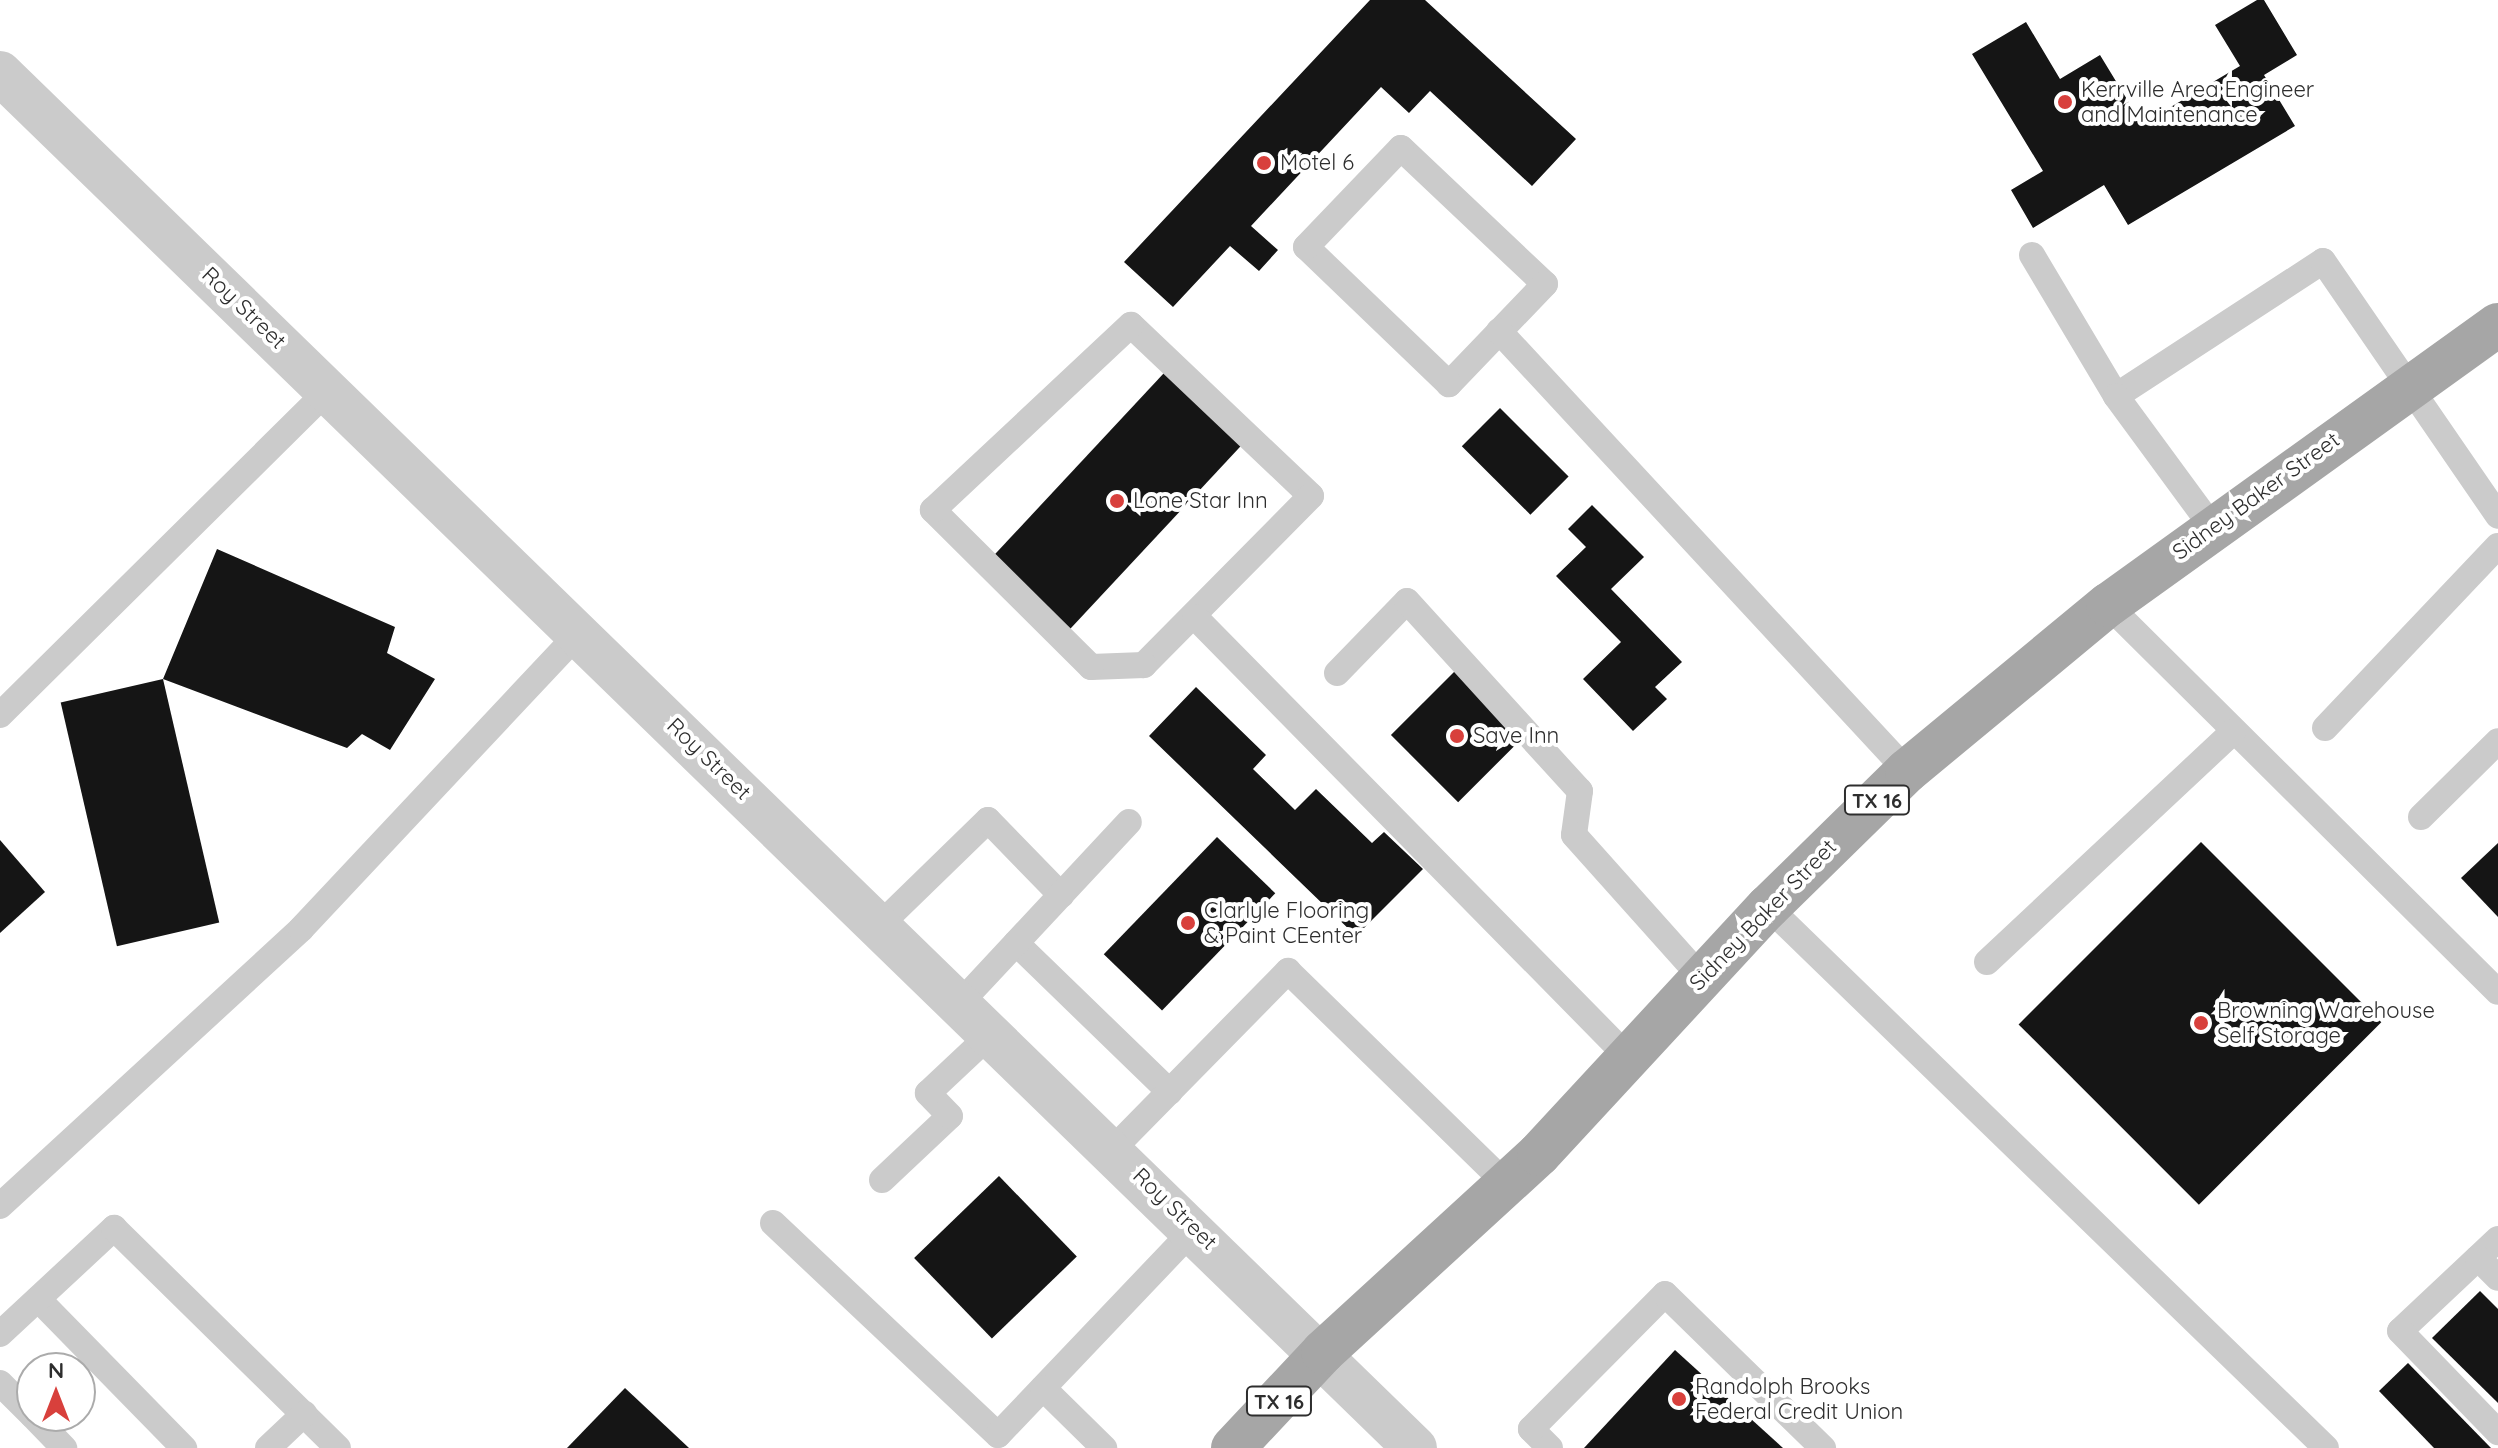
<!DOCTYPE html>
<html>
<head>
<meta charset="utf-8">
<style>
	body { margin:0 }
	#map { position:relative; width:2498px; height:1448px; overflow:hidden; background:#fff; font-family:Quicksand,sans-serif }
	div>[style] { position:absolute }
	.building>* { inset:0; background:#151515; transform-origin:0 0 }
	.lane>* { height:26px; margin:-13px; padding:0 13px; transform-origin:13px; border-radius:13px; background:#cbcbcb }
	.street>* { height:44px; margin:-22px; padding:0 22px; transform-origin:22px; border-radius:22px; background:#cbcbcb }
	.primary>* { height:44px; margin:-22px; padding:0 22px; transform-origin:22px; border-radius:22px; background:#a6a6a6 }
	.dots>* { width:22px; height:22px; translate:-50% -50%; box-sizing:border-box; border:4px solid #fff; border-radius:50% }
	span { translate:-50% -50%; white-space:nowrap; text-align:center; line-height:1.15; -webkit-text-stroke:8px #fff; paint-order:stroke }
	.shield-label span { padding:2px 6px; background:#fff; border:2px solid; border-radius:6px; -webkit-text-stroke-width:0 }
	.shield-label { font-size:20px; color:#2e2e2e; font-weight:700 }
	.poi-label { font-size:22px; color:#2e2e2e }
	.left { translate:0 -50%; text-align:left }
	.street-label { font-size:22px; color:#2e2e2e }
	.north { position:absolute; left:16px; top:1352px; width:80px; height:80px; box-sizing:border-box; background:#fff; border:2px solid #ababab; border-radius:50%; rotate:0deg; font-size:22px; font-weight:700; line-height:32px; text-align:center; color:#2e2e2e }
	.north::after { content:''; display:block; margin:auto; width:28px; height:36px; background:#d8403c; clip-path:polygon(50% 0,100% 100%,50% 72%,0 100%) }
</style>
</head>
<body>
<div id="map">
	<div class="building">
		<div style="clip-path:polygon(1370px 0,1425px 0,1576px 139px,1532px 186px,1430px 91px,1409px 113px,1381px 87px,1251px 226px,1278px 250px,1259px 271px,1230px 246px,1173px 307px,1124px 262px)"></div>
		<div style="clip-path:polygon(2257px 0,2264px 0,2297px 55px,2264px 75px,2295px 126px,2128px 225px,2104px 185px,2033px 228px,2011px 190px,2043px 171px,1972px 54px,2026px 22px,2060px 79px,2100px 55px,2142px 124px,2240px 66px,2215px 25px)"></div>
		<div style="left:1164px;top:373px;width:106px;height:251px;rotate:43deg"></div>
		<div style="left:1500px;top:408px;width:97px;height:54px;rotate:45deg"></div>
		<div style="clip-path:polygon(1592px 505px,1644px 557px,1611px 589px,1682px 662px,1655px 687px,1667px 699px,1633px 731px,1583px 679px,1621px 642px,1556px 576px,1586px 547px,1568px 529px)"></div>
		<div style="clip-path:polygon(217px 549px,395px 627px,387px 653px,435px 679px,390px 750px,362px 734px,347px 748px,163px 679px)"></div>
		<div style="left:1456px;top:670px;width:95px;height:92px;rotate:45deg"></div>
		<div style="left:163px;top:679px;width:250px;height:105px;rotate:77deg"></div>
		<div style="clip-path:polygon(1196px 687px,1266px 755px,1253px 769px,1295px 810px,1316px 789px,1372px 843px,1384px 832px,1423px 869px,1356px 936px,1149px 736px)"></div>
		<div style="left:1217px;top:837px;width:81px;height:163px;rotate:44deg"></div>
		<div style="clip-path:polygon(0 840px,45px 892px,0 933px)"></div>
		<div style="left:2201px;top:842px;width:255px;height:258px;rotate:45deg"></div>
		<div style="clip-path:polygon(2498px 843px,2498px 917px,2461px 878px)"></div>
		<div style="left:999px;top:1176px;width:112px;height:118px;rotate:46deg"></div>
		<div style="clip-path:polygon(2480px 1291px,2498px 1309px,2498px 1403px,2432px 1338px)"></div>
		<div style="clip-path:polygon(1675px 1350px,1783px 1448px,1584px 1448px)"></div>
		<div style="clip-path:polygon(2408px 1363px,2491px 1448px,2434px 1448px,2379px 1391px)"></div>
		<div style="clip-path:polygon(625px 1388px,689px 1448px,567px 1448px)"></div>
	</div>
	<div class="lane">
		<div style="left:1401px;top:148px;width:198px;rotate:43.4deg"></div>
		<div style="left:1545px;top:284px;width:139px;rotate:133.8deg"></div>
		<div style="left:1449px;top:384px;width:198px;rotate:-136.2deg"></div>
		<div style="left:1306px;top:247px;width:137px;rotate:-46.2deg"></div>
		<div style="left:2032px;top:255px;width:164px;rotate:59.2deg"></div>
		<div style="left:2116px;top:396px;width:247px;rotate:-33.1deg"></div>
		<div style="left:2323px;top:261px;width:309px;rotate:55.5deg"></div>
		<div style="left:1131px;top:325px;width:248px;rotate:43.5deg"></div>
		<div style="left:1311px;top:496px;width:238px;rotate:134.7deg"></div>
		<div style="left:1144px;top:665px;width:53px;rotate:177.8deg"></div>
		<div style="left:1091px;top:667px;width:223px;rotate:-135.2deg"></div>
		<div style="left:933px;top:510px;width:271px;rotate:-43.1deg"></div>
		<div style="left:1499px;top:331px;width:600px;rotate:47.16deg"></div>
		<div style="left:2116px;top:396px;width:164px;rotate:53.7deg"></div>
		<div style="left:2108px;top:605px;width:549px;rotate:44.78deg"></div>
		<div style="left:1195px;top:617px;width:617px;rotate:45.46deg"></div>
		<div style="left:1337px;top:673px;width:100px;rotate:-45.8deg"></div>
		<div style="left:1407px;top:601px;width:257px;rotate:47.7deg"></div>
		<div style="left:1580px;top:791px;width:44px;rotate:97.8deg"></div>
		<div style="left:1574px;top:835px;width:192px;rotate:48.2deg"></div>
		<div style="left:0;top:715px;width:462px;rotate:-44.7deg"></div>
		<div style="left:2325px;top:728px;width:251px;rotate:-46.5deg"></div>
		<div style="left:2421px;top:817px;width:108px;rotate:-44.6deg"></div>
		<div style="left:1768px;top:907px;width:777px;rotate:44.11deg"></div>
		<div style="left:881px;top:924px;width:149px;rotate:-44.2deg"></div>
		<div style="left:988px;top:820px;width:105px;rotate:45.8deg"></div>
		<div style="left:1016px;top:943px;width:214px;rotate:44.1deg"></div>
		<div style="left:1987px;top:962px;width:337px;rotate:-43.1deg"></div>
		<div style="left:961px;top:1002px;width:246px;rotate:-47deg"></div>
		<div style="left:1113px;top:1149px;width:250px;rotate:-45.5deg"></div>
		<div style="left:1288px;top:971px;width:305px;rotate:44.3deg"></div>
		<div style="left:882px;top:1180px;width:93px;rotate:-43.3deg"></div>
		<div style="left:950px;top:1116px;width:32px;rotate:-134deg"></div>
		<div style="left:928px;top:1093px;width:88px;rotate:-43.2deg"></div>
		<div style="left:0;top:1206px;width:409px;rotate:-42.6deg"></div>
		<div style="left:301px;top:929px;width:406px;rotate:-46.8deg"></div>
		<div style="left:773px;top:1223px;width:309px;rotate:43.3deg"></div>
		<div style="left:998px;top:1435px;width:286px;rotate:-46.4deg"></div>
		<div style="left:2498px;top:1239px;width:134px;rotate:136.8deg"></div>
		<div style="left:2400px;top:1331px;width:141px;rotate:45.9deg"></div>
		<div style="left:2478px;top:1258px;width:28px;rotate:45deg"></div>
		<div style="left:38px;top:1299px;width:209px;rotate:45.6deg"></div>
		<div style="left:0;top:1334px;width:156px;rotate:-42.9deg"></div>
		<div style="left:114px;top:1228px;width:314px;rotate:44.5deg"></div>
		<div style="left:0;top:1383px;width:45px;rotate:45deg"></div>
		<div style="left:1043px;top:1388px;width:86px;rotate:44.5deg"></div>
		<div style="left:33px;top:1416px;width:45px;rotate:45.9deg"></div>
		<div style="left:268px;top:1448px;width:50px;rotate:-43.4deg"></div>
		<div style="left:1550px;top:1448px;width:27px;rotate:-135deg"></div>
		<div style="left:1531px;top:1429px;width:190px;rotate:-45.2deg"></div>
		<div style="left:1665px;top:1294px;width:221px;rotate:44.3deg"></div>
	</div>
	<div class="street">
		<div style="left:0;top:73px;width:1973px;rotate:44.18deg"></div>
	</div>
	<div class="primary">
		<div style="left:1233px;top:1448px;width:132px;rotate:-46.8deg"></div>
		<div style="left:1323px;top:1352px;width:293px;rotate:-42.5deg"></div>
		<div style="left:1539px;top:1154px;width:337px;rotate:-47.2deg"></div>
		<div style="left:1768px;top:907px;width:194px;rotate:-44.4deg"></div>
		<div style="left:1907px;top:771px;width:261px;rotate:-39.6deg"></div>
		<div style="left:2108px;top:605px;width:480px;rotate:-35.7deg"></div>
	</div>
	<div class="dots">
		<div style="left:2065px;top:102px;background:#d8403c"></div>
		<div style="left:1264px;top:163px;background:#d8403c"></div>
		<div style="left:1117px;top:501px;background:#d8403c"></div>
		<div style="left:1457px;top:736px;background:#d8403c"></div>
		<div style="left:1188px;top:923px;background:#d8403c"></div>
		<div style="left:2201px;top:1023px;background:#d8403c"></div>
		<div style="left:1679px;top:1399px;background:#d8403c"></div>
	</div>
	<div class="shield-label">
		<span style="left:1877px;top:800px">TX 16</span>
		<span style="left:1279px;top:1401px">TX 16</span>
	</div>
	<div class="poi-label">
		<span class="left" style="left:2081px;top:102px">Kerrville Area Engineer<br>and Maintenance</span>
		<span class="left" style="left:1280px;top:163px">Motel 6</span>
		<span class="left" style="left:1133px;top:501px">Lone Star Inn</span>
		<span class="left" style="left:1473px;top:736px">Save Inn</span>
		<span class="left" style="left:1204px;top:923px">Clarlyle Flooring<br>&amp; Paint CEenter</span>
		<span class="left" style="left:2217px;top:1023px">Browning Warehouse<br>Self Storage</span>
		<span class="left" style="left:1695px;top:1399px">Randolph Brooks<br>Federal Credit Union</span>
	</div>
	<div class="street-label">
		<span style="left:244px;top:308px;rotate:44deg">Roy Street</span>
		<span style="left:2256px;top:496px;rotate:-36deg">Sidney Baker Street</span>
		<span style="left:709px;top:759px;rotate:44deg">Roy Street</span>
		<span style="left:1763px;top:915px;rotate:-46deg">Sidney Baker Street</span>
		<span style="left:1175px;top:1209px;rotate:44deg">Roy Street</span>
	</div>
	<div class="north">N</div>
</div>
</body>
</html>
